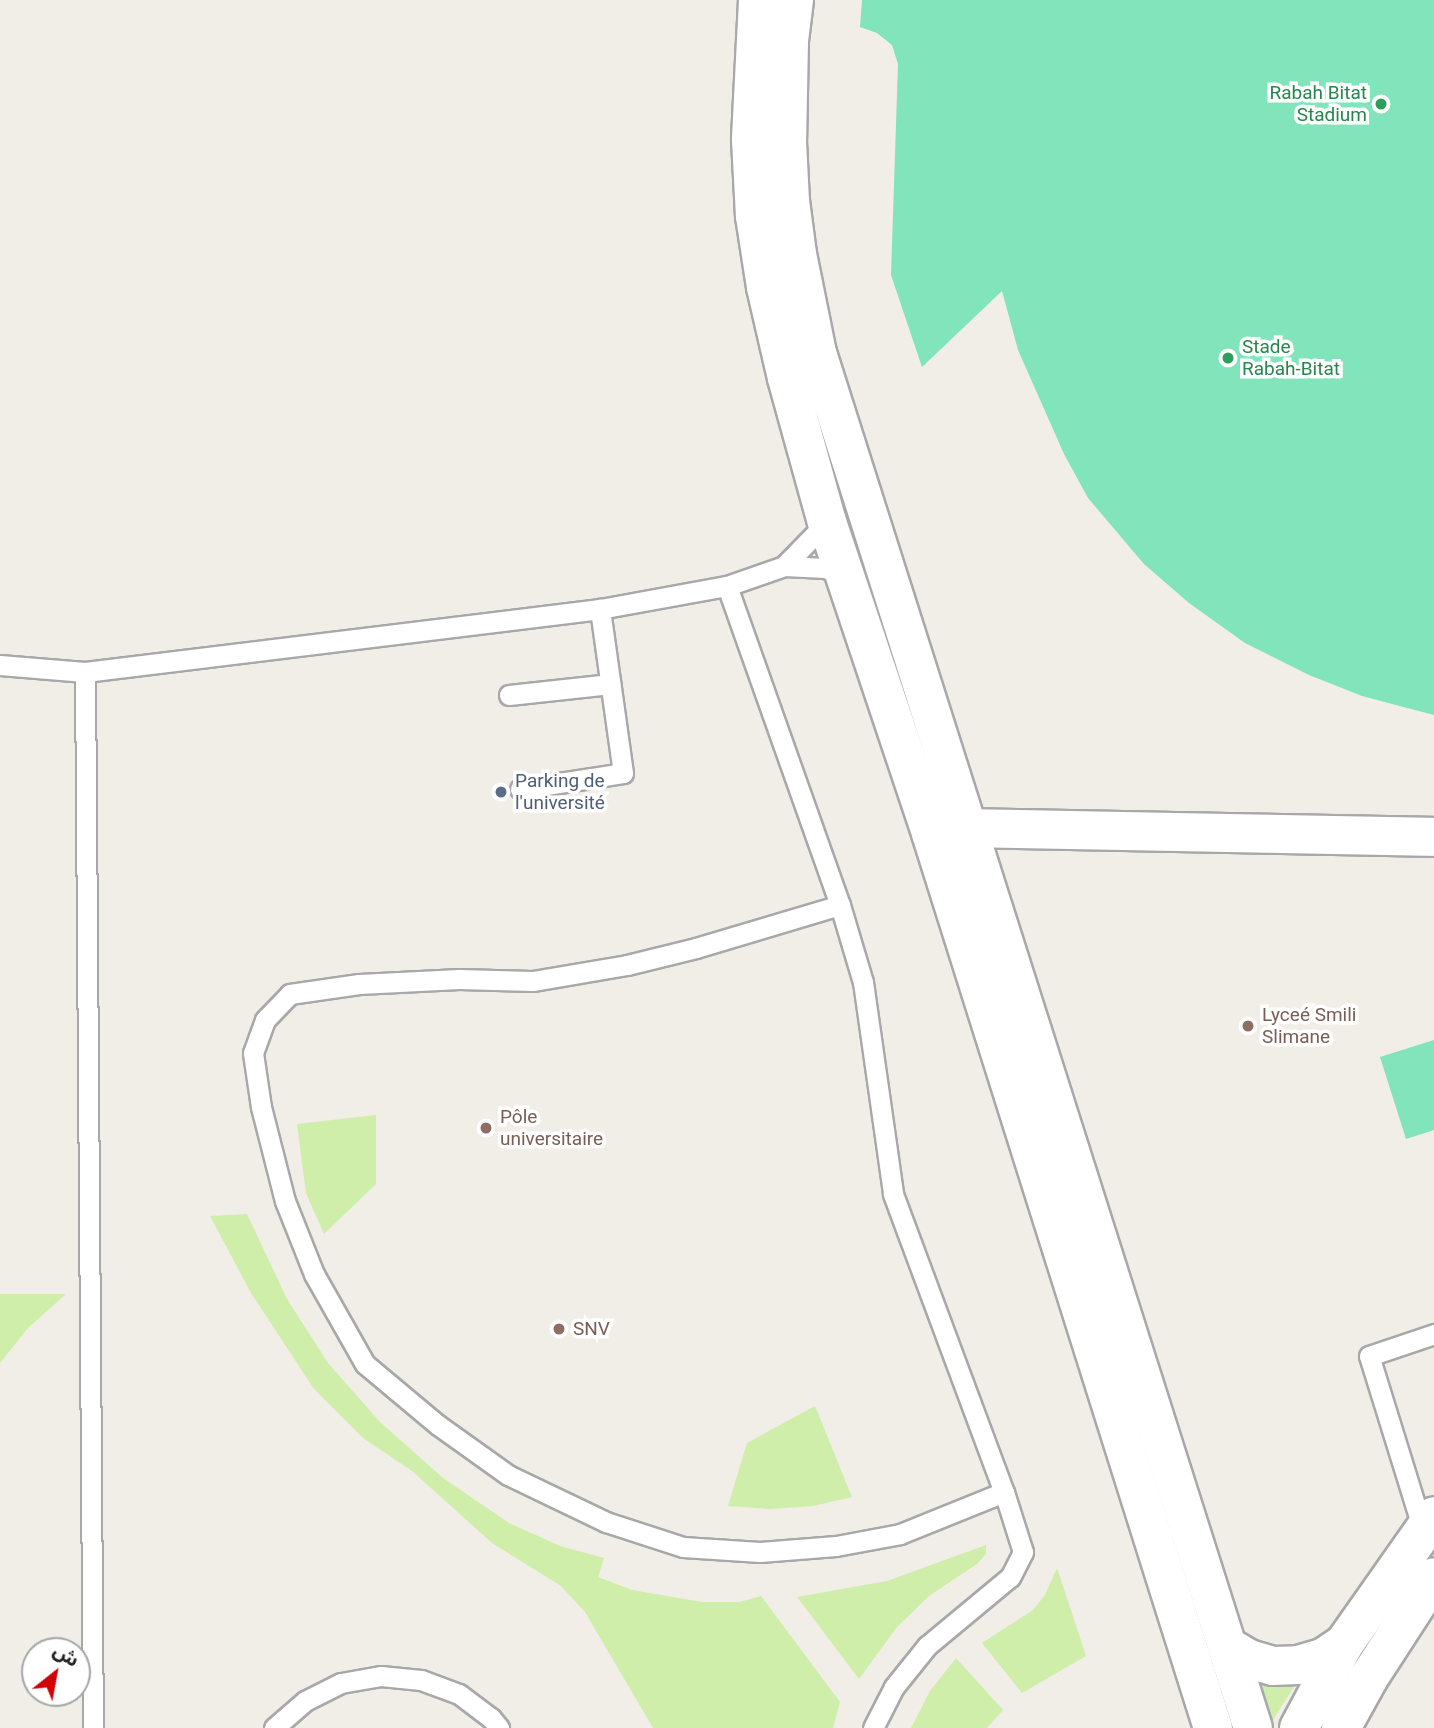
<!DOCTYPE html>
<html>
<head>
<meta charset="utf-8">
<style>
	body { margin:0 }
	#map { position:relative; width:1434px; height:1728px; overflow:hidden; background:#f1ede7; font-family:Roboto,"Noto Sans Arabic",sans-serif }
	div>[style] { position:absolute }
	.grass>* { inset:0; background:#ceeeaa }
	.pitch>* { inset:0; background:#81e4ba }
	.roads { filter:drop-shadow(2px 0 #a8a8a8) drop-shadow(-2px 0 #a8a8a8) drop-shadow(0 2px #a8a8a8) drop-shadow(0 -2px #a8a8a8) }
	.lane>* { height:19px; margin:-9.5px; padding:0 9.5px; transform-origin:9.5px; border-radius:9.5px; background:#fff }
	.street>* { height:38px; margin:-19px; padding:0 19px; transform-origin:19px; border-radius:19px; background:#fff }
	.dots>* { width:19px; height:19px; translate:-50% -50%; box-sizing:border-box; border:4px solid #fff; border-radius:50% }
	span { translate:-50% -50%; white-space:nowrap; text-align:center; line-height:1.15; -webkit-text-stroke:7px #fff; paint-order:stroke }
	.leisure-label { font-size:19px; color:#27864d }
	.right { translate:-100% -50%; text-align:right }
	.left { translate:0 -50%; text-align:left }
	.service-label { font-size:19px; color:#4e5e75 }
	.education-label { font-size:19px; color:#785e54 }
	.north { position:absolute; left:21px; top:1637px; width:70px; height:70px; box-sizing:border-box; background:#fff; border:2px solid #a6a6a6; border-radius:50%; rotate:31deg; font-size:19px; font-weight:700; line-height:28px; text-align:center; color:#212121 }
	.north::after { content:''; display:block; margin:auto; width:24px; height:32px; background:#d10008; clip-path:polygon(50% 0,100% 100%,50% 72%,0 100%) }
</style>
</head>
<body>
<div id="map">
	<div class="grass">
		<div style="clip-path:polygon(376px 1115px,376px 1184px,324px 1234px,306px 1193px,297px 1124px)"></div>
		<div style="clip-path:polygon(247px 1214px,287px 1299px,328px 1363px,380px 1422px,443px 1478px,509px 1523px,560px 1546px,604px 1558px,598px 1577px,632px 1590px,702px 1602px,739px 1602px,761px 1596px,840px 1702px,833px 1728px,653px 1728px,585px 1612px,561px 1586px,492px 1543px,412px 1471px,363px 1438px,314px 1389px,251px 1293px,210px 1216px)"></div>
		<div style="clip-path:polygon(0 1294px,66px 1294px,28px 1328px,0 1363px)"></div>
		<div style="clip-path:polygon(815px 1406px,852px 1497px,813px 1506px,770px 1509px,728px 1506px,747px 1443px)"></div>
		<div style="clip-path:polygon(986px 1545px,986px 1554px,977px 1564px,929px 1596px,897px 1627px,859px 1679px,797px 1597px,887px 1581px)"></div>
		<div style="clip-path:polygon(1057px 1568px,1086px 1656px,1022px 1693px,982px 1643px,1033px 1610px,1045px 1595px)"></div>
		<div style="clip-path:polygon(956px 1658px,1003px 1710px,987px 1728px,911px 1728px,930px 1691px)"></div>
		<div style="clip-path:polygon(1256px 1677px,1295px 1685px,1269px 1726px)"></div>
	</div>
	<div class="pitch">
		<div style="clip-path:polygon(862px 0,1434px 0,1434px 715px,1362px 696px,1309px 675px,1245px 643px,1189px 603px,1144px 564px,1088px 498px,1064px 454px,1018px 350px,1002px 291px,922px 367px,891px 275px,898px 64px,892px 45px,877px 33px,860px 27px)"></div>
		<div style="clip-path:polygon(1434px 1040px,1434px 1130px,1406px 1139px,1380px 1057px)"></div>
	</div>
	<div class="roads">
		<div class="lane">
			<div style="left:784px;top:566px;width:62px;rotate:-45.7deg"></div>
			<div style="left:727px;top:586px;width:338px;rotate:70.5deg"></div>
			<div style="left:840px;top:905px;width:80px;rotate:73.4deg"></div>
			<div style="left:863px;top:982px;width:214px;rotate:81.9deg"></div>
			<div style="left:893px;top:1194px;width:318px;rotate:69.6deg"></div>
			<div style="left:1004px;top:1492px;width:63px;rotate:72.4deg"></div>
			<div style="left:1023px;top:1552px;width:28px;rotate:117deg"></div>
			<div style="left:1010px;top:1577px;width:108px;rotate:140.3deg"></div>
			<div style="left:927px;top:1646px;width:53px;rotate:128.8deg"></div>
			<div style="left:894px;top:1687px;width:46px;rotate:117.1deg"></div>
			<div style="left:0;top:665px;width:85px;rotate:4.7deg"></div>
			<div style="left:85px;top:672px;width:519px;rotate:-6.97deg"></div>
			<div style="left:600px;top:609px;width:129px;rotate:-10.3deg"></div>
			<div style="left:727px;top:586px;width:60px;rotate:-19.3deg"></div>
			<div style="left:784px;top:566px;width:41px;rotate:2.8deg"></div>
			<div style="left:825px;top:568px;width:20px;rotate:20deg"></div>
			<div style="left:85px;top:672px;width:1056px;rotate:89.57deg"></div>
			<div style="left:509px;top:695px;width:102px;rotate:-6.2deg"></div>
			<div style="left:520px;top:789px;width:104px;rotate:-8.8deg"></div>
			<div style="left:623px;top:773px;width:166px;rotate:-98deg"></div>
			<div style="left:840px;top:905px;width:150px;rotate:163.4deg"></div>
			<div style="left:696px;top:948px;width:71px;rotate:166.2deg"></div>
			<div style="left:627px;top:965px;width:96px;rotate:170.4deg"></div>
			<div style="left:532px;top:981px;width:73px;rotate:-178.4deg"></div>
			<div style="left:459px;top:979px;width:100px;rotate:177.1deg"></div>
			<div style="left:359px;top:984px;width:70px;rotate:171.8deg"></div>
			<div style="left:290px;top:994px;width:36px;rotate:134deg"></div>
			<div style="left:265px;top:1020px;width:35px;rotate:110deg"></div>
			<div style="left:253px;top:1053px;width:55px;rotate:81.6deg"></div>
			<div style="left:261px;top:1107px;width:97px;rotate:75.7deg"></div>
			<div style="left:285px;top:1201px;width:79px;rotate:68.3deg"></div>
			<div style="left:314px;top:1274px;width:103px;rotate:60.5deg"></div>
			<div style="left:365px;top:1364px;width:95px;rotate:39.9deg"></div>
			<div style="left:438px;top:1425px;width:86px;rotate:35.5deg"></div>
			<div style="left:508px;top:1475px;width:109px;rotate:25.6deg"></div>
			<div style="left:606px;top:1522px;width:81px;rotate:18deg"></div>
			<div style="left:683px;top:1547px;width:77px;rotate:3.7deg"></div>
			<div style="left:760px;top:1552px;width:76px;rotate:-4.5deg"></div>
			<div style="left:836px;top:1546px;width:65px;rotate:-10.6deg"></div>
			<div style="left:900px;top:1534px;width:112px;rotate:-22deg"></div>
			<div style="left:1423px;top:1530px;width:182px;rotate:-107.2deg"></div>
			<div style="left:1369px;top:1356px;width:69px;rotate:-18.7deg"></div>
			<div style="left:274px;top:1728px;width:41px;rotate:-41.1deg"></div>
			<div style="left:305px;top:1701px;width:40px;rotate:-26.6deg"></div>
			<div style="left:341px;top:1683px;width:41px;rotate:-9.9deg"></div>
			<div style="left:381px;top:1676px;width:40px;rotate:5.7deg"></div>
			<div style="left:421px;top:1680px;width:40px;rotate:20.2deg"></div>
			<div style="left:459px;top:1694px;width:40px;rotate:37deg"></div>
			<div style="left:491px;top:1718px;width:13px;rotate:51deg"></div>
		</div>
		<div class="street">
			<div style="left:758px;top:0;width:140px;rotate:92.9deg"></div>
			<div style="left:751px;top:140px;width:76px;rotate:87deg"></div>
			<div style="left:755px;top:216px;width:72px;rotate:81.2deg"></div>
			<div style="left:766px;top:287px;width:93px;rotate:77deg"></div>
			<div style="left:787px;top:378px;width:149px;rotate:74.5deg"></div>
			<div style="left:827px;top:522px;width:328px;rotate:71.5deg"></div>
			<div style="left:931px;top:833px;width:938px;rotate:72.51deg"></div>
			<div style="left:794px;top:0;width:41px;rotate:97deg"></div>
			<div style="left:789px;top:41px;width:101px;rotate:91.1deg"></div>
			<div style="left:787px;top:142px;width:59px;rotate:87.1deg"></div>
			<div style="left:790px;top:201px;width:53px;rotate:82.5deg"></div>
			<div style="left:797px;top:254px;width:101px;rotate:78.6deg"></div>
			<div style="left:817px;top:353px;width:1442px;rotate:72.41deg"></div>
			<div style="left:970px;top:828px;width:464px;rotate:1.1deg"></div>
			<div style="left:1227px;top:1646px;width:26px;rotate:31deg"></div>
			<div style="left:1249px;top:1659px;width:25px;rotate:16deg"></div>
			<div style="left:1273px;top:1666px;width:25px;rotate:-2deg"></div>
			<div style="left:1298px;top:1665px;width:26px;rotate:-16deg"></div>
			<div style="left:1323px;top:1658px;width:25px;rotate:-34deg"></div>
			<div style="left:1299px;top:1728px;width:95px;rotate:-61.8deg"></div>
			<div style="left:1344px;top:1644px;width:156px;rotate:-54.9deg"></div>
			<div style="left:1341px;top:1728px;width:56px;rotate:-61.1deg"></div>
			<div style="left:1368px;top:1679px;width:121px;rotate:-57.1deg"></div>
		</div>
	</div>
	<div class="dots">
		<div style="left:1381px;top:104px;background:#2e9e5b"></div>
		<div style="left:1228px;top:358px;background:#2e9e5b"></div>
		<div style="left:501px;top:792px;background:#5c6f8a"></div>
		<div style="left:1248px;top:1026px;background:#8d6e63"></div>
		<div style="left:486px;top:1128px;background:#8d6e63"></div>
		<div style="left:559px;top:1329px;background:#8d6e63"></div>
	</div>
	<div class="leisure-label">
		<span class="right" style="left:1367px;top:104px">Rabah Bitat<br>Stadium</span>
		<span class="left" style="left:1242px;top:358px">Stade<br>Rabah-Bitat</span>
	</div>
	<div class="service-label">
		<span class="left" style="left:515px;top:792px">Parking de<br>l'université</span>
	</div>
	<div class="education-label">
		<span class="left" style="left:1262px;top:1026px">Lyceé Smili<br>Slimane</span>
		<span class="left" style="left:500px;top:1128px">Pôle<br>universitaire</span>
		<span class="left" style="left:573px;top:1329px">SNV</span>
	</div>
	<div class="north">ش</div>
</div>
</body>
</html>
